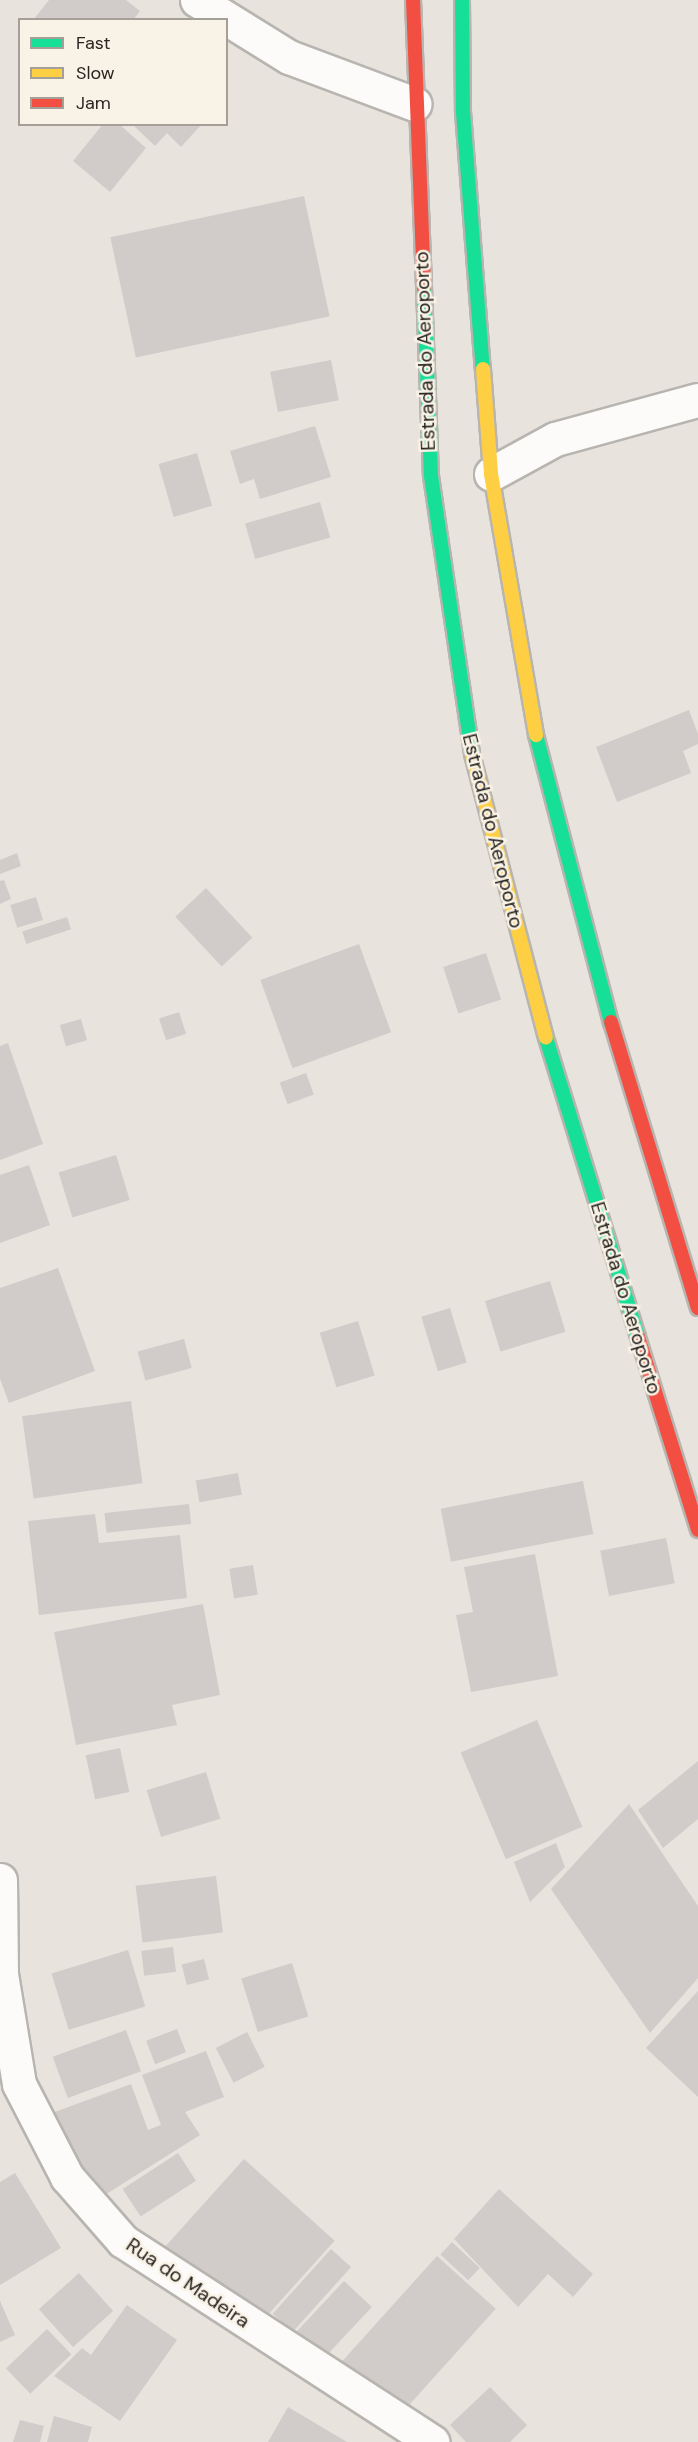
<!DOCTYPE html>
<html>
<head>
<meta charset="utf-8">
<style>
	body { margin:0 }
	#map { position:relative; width:698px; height:2442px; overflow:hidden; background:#e8e3dd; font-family:"DM Sans",sans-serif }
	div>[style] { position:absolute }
	.building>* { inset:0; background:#d1ccc9; transform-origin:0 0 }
	.roads { filter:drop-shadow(2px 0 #b8b5b0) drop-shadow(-2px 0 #b8b5b0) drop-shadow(0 2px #b8b5b0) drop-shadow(0 -2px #b8b5b0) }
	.street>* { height:33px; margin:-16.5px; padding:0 16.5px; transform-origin:16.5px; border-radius:16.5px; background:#fcfbfa }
	.fast>* { height:14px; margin:-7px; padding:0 7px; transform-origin:7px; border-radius:7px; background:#16e098 }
	.slow>* { height:14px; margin:-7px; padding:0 7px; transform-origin:7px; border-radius:7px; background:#ffcf43 }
	.jam>* { height:14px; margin:-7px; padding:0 7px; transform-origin:7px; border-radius:7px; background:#f24e42 }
	span { translate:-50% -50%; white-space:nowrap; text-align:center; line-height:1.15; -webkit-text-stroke:5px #f9f2e6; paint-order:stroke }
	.street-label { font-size:20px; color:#282521 }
	.legend { position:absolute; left:18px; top:18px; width:210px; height:108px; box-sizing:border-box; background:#f9f2e6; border:2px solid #a5a097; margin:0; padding:8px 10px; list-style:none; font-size:18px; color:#282521 }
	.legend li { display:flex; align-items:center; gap:12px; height:30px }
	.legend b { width:30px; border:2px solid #a5a097 }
</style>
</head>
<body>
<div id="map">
	<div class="building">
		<div style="clip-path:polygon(49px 0,126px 0,140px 11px,133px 20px,33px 20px)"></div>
		<div style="clip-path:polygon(103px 124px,119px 124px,146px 148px,110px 192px,73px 161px)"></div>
		<div style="clip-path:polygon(132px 124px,202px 124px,181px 147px,167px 133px,155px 146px)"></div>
		<div style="left:304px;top:196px;width:123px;height:198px;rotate:78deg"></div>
		<div style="left:331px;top:360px;width:41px;height:62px;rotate:79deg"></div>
		<div style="clip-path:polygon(315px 426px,331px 477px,260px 499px,254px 479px,240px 484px,230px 451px)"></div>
		<div style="left:197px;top:453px;width:55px;height:40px;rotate:74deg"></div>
		<div style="left:320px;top:502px;width:37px;height:78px;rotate:74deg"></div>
		<div style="clip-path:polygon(689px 710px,698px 734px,698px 744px,683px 751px,691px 773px,617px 802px,596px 747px)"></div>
		<div style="clip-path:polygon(17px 853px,21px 866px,0 874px,0 860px)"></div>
		<div style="clip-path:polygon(4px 880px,11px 899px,0 904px,0 881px)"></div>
		<div style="left:206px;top:888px;width:68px;height:42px;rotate:47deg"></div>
		<div style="left:36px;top:897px;width:24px;height:27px;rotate:73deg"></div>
		<div style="left:67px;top:917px;width:13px;height:47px;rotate:72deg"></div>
		<div style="left:359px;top:944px;width:94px;height:105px;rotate:70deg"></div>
		<div style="left:486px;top:953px;width:49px;height:45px;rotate:72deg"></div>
		<div style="left:179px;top:1012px;width:23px;height:21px;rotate:72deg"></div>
		<div style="left:81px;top:1019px;width:22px;height:22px;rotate:74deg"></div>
		<div style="clip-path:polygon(8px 1043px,43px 1144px,0 1160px,0 1046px)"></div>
		<div style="left:306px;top:1073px;width:23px;height:28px;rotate:70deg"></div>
		<div style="left:116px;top:1155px;width:47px;height:60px;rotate:73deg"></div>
		<div style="clip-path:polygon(29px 1165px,50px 1225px,0 1243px,0 1175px)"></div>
		<div style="clip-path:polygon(58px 1268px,95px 1371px,9px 1403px,0 1379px,0 1288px)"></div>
		<div style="left:550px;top:1281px;width:53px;height:68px;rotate:73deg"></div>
		<div style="left:450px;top:1308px;width:57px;height:30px;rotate:73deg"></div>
		<div style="left:358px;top:1321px;width:57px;height:40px;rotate:73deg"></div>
		<div style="left:184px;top:1339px;width:30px;height:48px;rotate:75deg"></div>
		<div style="left:131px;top:1401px;width:83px;height:110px;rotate:82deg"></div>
		<div style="left:238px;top:1473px;width:22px;height:43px;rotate:80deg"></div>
		<div style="left:583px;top:1481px;width:54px;height:145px;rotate:79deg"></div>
		<div style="left:189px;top:1504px;width:20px;height:85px;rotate:84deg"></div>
		<div style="clip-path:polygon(95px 1514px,99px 1543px,180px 1535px,187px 1598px,39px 1615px,28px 1521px)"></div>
		<div style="left:666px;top:1538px;width:46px;height:67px;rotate:79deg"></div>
		<div style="clip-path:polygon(535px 1554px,558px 1676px,471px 1692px,456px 1615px,473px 1612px,464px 1567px)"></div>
		<div style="left:253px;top:1565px;width:30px;height:24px;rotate:81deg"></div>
		<div style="clip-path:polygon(203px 1604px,220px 1695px,172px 1705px,177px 1725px,76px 1745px,54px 1632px)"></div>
		<div style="left:537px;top:1720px;width:116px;height:83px;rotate:67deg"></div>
		<div style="left:120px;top:1748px;width:45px;height:35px;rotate:78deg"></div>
		<div style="clip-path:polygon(698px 1761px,698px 1819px,663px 1848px,638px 1810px)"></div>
		<div style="left:206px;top:1772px;width:49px;height:62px;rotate:73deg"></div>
		<div style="clip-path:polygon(629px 1804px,698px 1906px,698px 1978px,650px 2033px,551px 1889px)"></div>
		<div style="clip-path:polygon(556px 1843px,565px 1867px,530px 1902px,514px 1862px)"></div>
		<div style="left:216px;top:1876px;width:57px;height:81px;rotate:83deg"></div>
		<div style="left:173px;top:1947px;width:25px;height:32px;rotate:83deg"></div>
		<div style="left:128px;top:1950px;width:59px;height:80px;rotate:73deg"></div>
		<div style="left:204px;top:1959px;width:21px;height:23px;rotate:76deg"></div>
		<div style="left:292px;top:1963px;width:56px;height:53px;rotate:73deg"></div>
		<div style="clip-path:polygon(698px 1991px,698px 2097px,646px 2048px)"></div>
		<div style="left:177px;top:2029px;width:25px;height:33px;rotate:69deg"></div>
		<div style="left:126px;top:2030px;width:44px;height:78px;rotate:70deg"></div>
		<div style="left:247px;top:2032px;width:39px;height:35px;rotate:63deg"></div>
		<div style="clip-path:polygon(206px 2051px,224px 2097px,185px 2112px,200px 2135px,100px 2198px,75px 2175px,52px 2113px,131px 2084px,148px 2130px,161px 2125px,142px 2075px)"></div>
		<div style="left:178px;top:2153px;width:33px;height:66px;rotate:57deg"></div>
		<div style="left:244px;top:2159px;width:122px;height:122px;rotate:42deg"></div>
		<div style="clip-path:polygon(15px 2173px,61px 2248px,0 2285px,0 2182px)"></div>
		<div style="clip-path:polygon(499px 2189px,593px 2274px,573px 2297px,548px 2274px,518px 2307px,454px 2239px)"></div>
		<div style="left:452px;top:2242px;width:38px;height:17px;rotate:43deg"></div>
		<div style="left:331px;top:2249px;width:27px;height:87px;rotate:42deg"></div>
		<div style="left:437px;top:2256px;width:79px;height:148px;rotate:42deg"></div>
		<div style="left:79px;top:2273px;width:51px;height:54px;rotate:48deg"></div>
		<div style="left:344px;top:2281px;width:38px;height:74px;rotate:43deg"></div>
		<div style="clip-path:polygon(0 2301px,15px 2335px,0 2342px)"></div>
		<div style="clip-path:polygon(127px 2305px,177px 2340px,120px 2421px,54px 2376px,82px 2348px,91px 2355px)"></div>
		<div style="left:47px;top:2329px;width:35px;height:57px;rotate:46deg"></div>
		<div style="clip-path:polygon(490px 2387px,527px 2425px,510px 2442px,466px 2442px,450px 2425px)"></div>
		<div style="clip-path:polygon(288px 2407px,347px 2442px,268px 2442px)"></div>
		<div style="clip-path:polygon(54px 2416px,92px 2427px,88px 2442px,47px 2442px)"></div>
		<div style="clip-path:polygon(20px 2420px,44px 2426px,40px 2442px,13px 2442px)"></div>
	</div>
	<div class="roads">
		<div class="street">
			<div style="left:197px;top:0;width:108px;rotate:31.8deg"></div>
			<div style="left:289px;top:57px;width:134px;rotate:20.5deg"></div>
			<div style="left:491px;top:474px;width:73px;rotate:-28.7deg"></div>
			<div style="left:555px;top:439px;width:148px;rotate:-15.3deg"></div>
			<div style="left:0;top:1880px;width:94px;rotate:89.4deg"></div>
			<div style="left:1px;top:1974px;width:111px;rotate:80.7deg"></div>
			<div style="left:19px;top:2084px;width:105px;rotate:62.7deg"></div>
			<div style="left:67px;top:2177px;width:85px;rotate:48.8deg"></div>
			<div style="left:123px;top:2241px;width:369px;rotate:33deg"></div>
		</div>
		<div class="fast">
			<div style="left:462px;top:0;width:112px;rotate:89.5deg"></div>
			<div style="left:463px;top:112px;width:258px;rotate:85.6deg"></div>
			<div style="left:424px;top:287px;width:189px;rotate:87.9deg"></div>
			<div style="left:431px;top:476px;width:281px;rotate:81.6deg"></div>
			<div style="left:536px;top:735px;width:297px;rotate:75.4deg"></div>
			<div style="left:546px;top:1038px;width:313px;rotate:72.9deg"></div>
		</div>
		<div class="slow">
			<div style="left:483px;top:369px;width:105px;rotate:85.6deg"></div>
			<div style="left:491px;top:474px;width:265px;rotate:80.2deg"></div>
			<div style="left:472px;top:754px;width:293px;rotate:75.4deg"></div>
		</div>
		<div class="jam">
			<div style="left:413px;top:0;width:287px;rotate:87.8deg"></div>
			<div style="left:611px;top:1022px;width:299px;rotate:73.1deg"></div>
			<div style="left:638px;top:1337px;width:202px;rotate:72.7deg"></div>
		</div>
	</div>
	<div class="street-label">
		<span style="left:425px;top:351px;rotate:-92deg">Estrada do Aeroporto</span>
		<span style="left:493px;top:831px;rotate:76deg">Estrada do Aeroporto</span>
		<span style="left:626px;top:1298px;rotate:73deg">Estrada do Aeroporto</span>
		<span style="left:188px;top:2283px;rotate:34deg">Rua do Madeira</span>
	</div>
	<ul class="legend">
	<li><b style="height:8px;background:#16e098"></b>Fast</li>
	<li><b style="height:8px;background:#ffcf43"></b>Slow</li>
	<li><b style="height:8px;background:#f24e42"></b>Jam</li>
	</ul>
</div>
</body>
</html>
